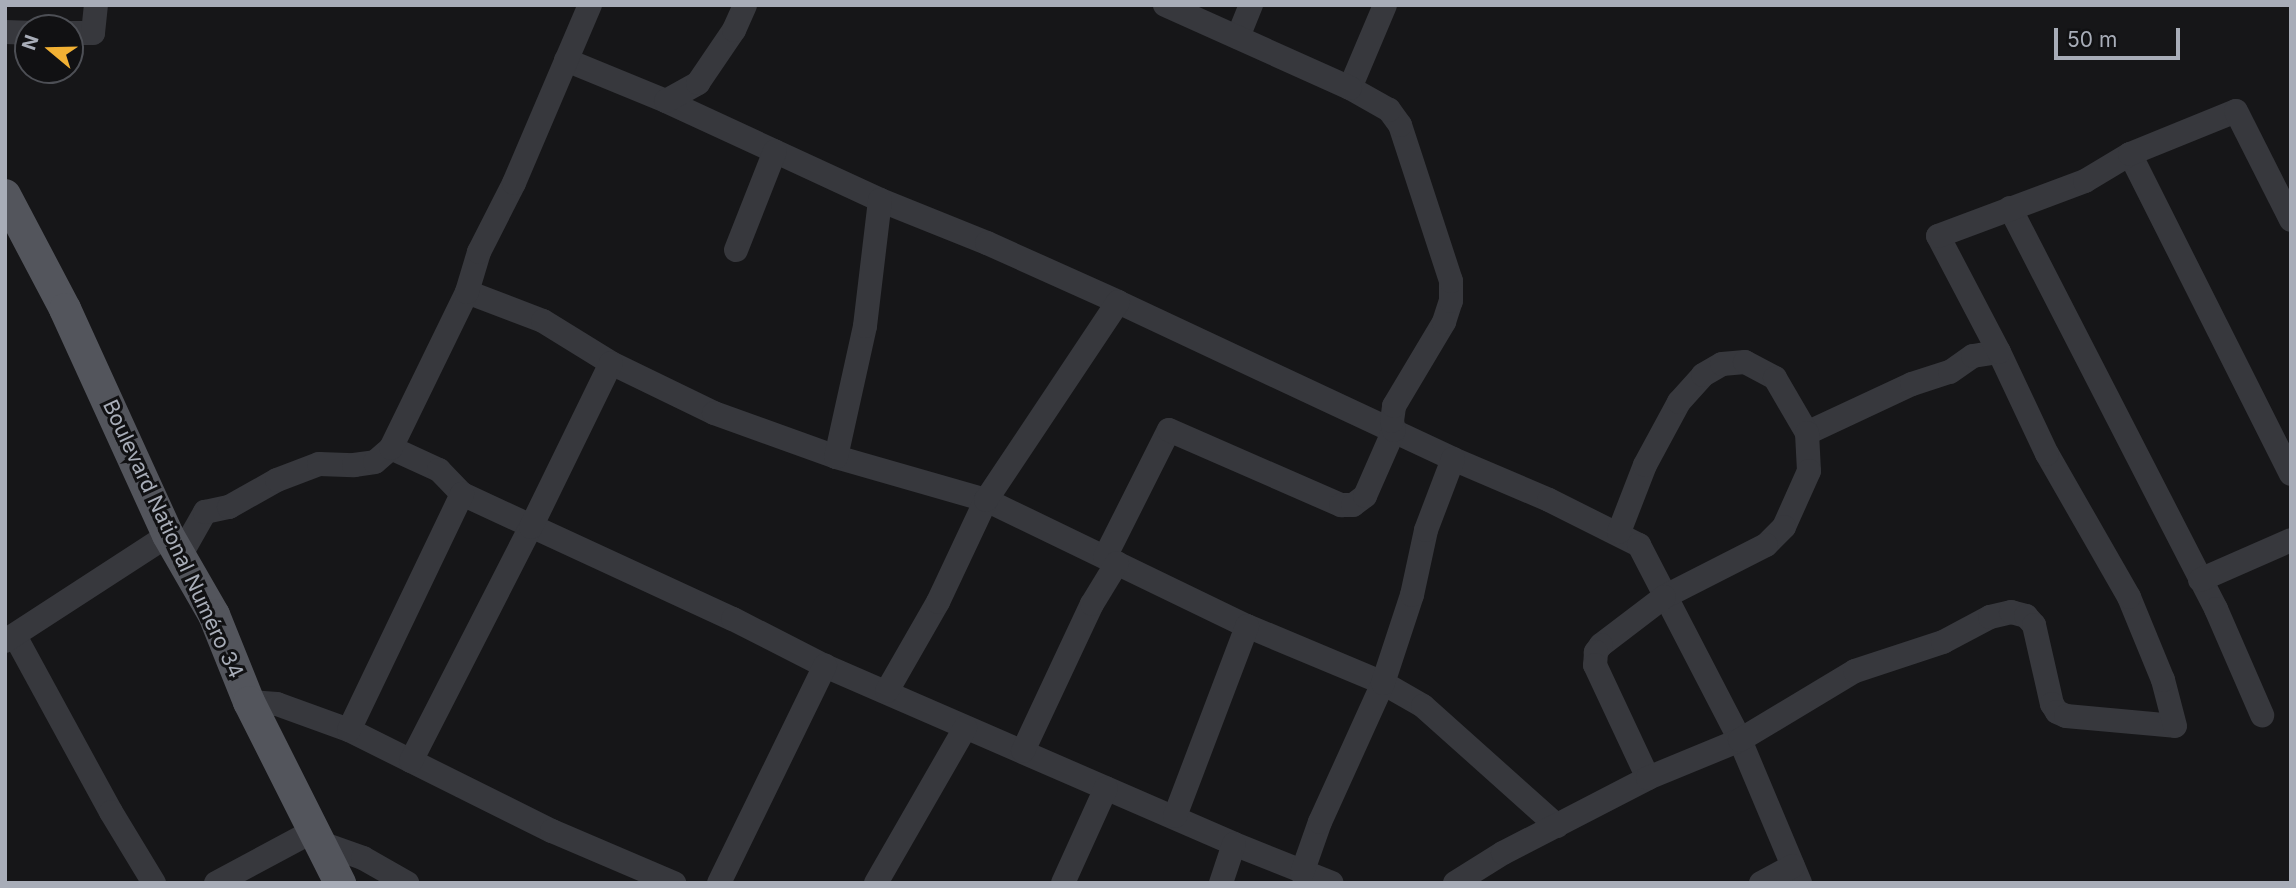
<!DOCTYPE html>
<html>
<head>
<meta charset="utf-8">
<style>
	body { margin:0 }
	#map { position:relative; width:2296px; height:888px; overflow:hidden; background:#161618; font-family:Inter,sans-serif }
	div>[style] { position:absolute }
	.minor>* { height:24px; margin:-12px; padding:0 12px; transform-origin:12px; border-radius:12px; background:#37383d }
	.major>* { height:32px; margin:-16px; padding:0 16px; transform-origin:16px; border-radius:16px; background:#53555c }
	span { translate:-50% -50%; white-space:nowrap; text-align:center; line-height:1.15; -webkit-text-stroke:6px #111113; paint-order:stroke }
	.street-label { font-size:21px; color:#a8adb8 }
	.frame { position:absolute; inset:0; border:7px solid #a8adb8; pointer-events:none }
	.north { position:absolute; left:14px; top:14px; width:70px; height:70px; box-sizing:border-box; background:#111113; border:2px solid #4d4f55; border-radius:50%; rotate:289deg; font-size:19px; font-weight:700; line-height:28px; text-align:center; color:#a8adb8 }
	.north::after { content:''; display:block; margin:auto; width:24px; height:32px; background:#f2b134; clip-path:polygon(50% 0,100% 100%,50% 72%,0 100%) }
	.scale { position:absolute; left:2054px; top:28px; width:126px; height:32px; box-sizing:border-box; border:4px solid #a8adb8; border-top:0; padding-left:9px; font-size:21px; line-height:24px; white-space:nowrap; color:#a8adb8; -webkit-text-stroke:5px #111113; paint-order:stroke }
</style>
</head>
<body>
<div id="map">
	<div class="minor">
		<div style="left:5px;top:32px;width:23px;rotate:2deg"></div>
		<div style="left:70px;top:33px;width:23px"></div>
		<div style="left:93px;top:33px;width:28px;rotate:-84deg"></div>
		<div style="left:1238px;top:37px;width:35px;rotate:-68deg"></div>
		<div style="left:566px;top:60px;width:108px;rotate:22.3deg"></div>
		<div style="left:666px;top:101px;width:236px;rotate:24.8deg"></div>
		<div style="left:880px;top:200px;width:115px;rotate:21.9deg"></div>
		<div style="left:987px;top:243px;width:144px;rotate:24.2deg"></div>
		<div style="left:1118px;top:302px;width:370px;rotate:25.1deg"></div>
		<div style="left:1453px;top:459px;width:104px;rotate:23.1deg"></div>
		<div style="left:1549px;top:500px;width:101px;rotate:26.6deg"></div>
		<div style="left:1639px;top:545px;width:220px;rotate:62.6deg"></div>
		<div style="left:1740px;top:740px;width:155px;rotate:67.2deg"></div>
		<div style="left:1350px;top:88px;width:90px;rotate:-67.1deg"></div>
		<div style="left:666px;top:101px;width:37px;rotate:-29deg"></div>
		<div style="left:698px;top:83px;width:64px;rotate:-55.8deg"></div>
		<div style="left:734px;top:30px;width:27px;rotate:-66deg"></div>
		<div style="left:2130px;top:154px;width:358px;rotate:63.3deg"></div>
		<div style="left:2010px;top:208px;width:451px;rotate:62.8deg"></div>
		<div style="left:2216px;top:609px;width:116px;rotate:66.5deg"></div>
		<div style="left:736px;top:250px;width:106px;rotate:-68.5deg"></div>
		<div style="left:467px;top:292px;width:81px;rotate:20.9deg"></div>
		<div style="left:543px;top:321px;width:80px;rotate:31.7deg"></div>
		<div style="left:611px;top:363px;width:114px;rotate:25.9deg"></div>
		<div style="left:714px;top:413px;width:130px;rotate:19.8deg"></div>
		<div style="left:836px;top:457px;width:156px;rotate:16deg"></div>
		<div style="left:986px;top:500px;width:290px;rotate:25.8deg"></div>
		<div style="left:1247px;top:626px;width:147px;rotate:22.7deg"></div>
		<div style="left:1383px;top:683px;width:46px;rotate:29.9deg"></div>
		<div style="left:1423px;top:706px;width:180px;rotate:41.8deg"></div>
		<div style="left:1807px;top:433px;width:116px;rotate:-25deg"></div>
		<div style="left:1912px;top:384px;width:40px;rotate:-18deg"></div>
		<div style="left:1950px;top:372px;width:28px;rotate:-35deg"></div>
		<div style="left:1973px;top:356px;width:26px;rotate:-9deg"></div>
		<div style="left:391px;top:448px;width:53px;rotate:24.6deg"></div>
		<div style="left:439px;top:470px;width:33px;rotate:46deg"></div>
		<div style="left:462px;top:494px;width:298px;rotate:24.8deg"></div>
		<div style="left:733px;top:619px;width:103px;rotate:27.1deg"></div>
		<div style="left:825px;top:666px;width:446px;rotate:23.5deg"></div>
		<div style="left:1234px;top:844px;width:105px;rotate:21.7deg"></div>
		<div style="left:836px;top:457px;width:134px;rotate:-77.5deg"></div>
		<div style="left:865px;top:326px;width:127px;rotate:-83.2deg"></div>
		<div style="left:1619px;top:532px;width:72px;rotate:-68.8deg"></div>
		<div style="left:1645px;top:465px;width:72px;rotate:-61.6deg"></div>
		<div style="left:1679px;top:402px;width:36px;rotate:-48deg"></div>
		<div style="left:1703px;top:375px;width:22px;rotate:-30deg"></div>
		<div style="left:1722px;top:364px;width:23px;rotate:-5deg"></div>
		<div style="left:1745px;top:362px;width:34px;rotate:28deg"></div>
		<div style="left:1775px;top:378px;width:64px;rotate:59.8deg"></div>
		<div style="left:1807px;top:433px;width:38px;rotate:87deg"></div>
		<div style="left:1809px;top:471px;width:61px;rotate:114.1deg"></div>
		<div style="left:1784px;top:527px;width:25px;rotate:135deg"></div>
		<div style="left:1766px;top:545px;width:114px;rotate:153deg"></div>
		<div style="left:1664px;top:597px;width:79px;rotate:142.7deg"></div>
		<div style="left:1601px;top:645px;width:9px;rotate:126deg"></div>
		<div style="left:1596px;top:652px;width:13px;rotate:94deg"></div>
		<div style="left:1595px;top:665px;width:125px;rotate:64.9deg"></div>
		<div style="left:180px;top:556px;width:51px;rotate:-60.4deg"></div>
		<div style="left:205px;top:512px;width:25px;rotate:-12deg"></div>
		<div style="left:229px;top:507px;width:55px;rotate:-29.4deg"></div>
		<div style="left:277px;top:480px;width:45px;rotate:-20.9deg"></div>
		<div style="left:319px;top:464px;width:35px;rotate:2deg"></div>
		<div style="left:354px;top:465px;width:21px;rotate:-8deg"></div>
		<div style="left:375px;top:462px;width:21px;rotate:-41deg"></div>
		<div style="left:391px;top:448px;width:174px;rotate:-64deg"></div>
		<div style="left:467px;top:292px;width:42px;rotate:-73.3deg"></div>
		<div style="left:479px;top:252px;width:77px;rotate:-63.1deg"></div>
		<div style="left:514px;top:183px;width:194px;rotate:-66.9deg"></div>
		<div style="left:1105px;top:557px;width:142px;rotate:-63.3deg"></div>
		<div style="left:1169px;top:430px;width:188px;rotate:23.6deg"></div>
		<div style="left:1341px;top:505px;width:12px"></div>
		<div style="left:1353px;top:505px;width:15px;rotate:-37deg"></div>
		<div style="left:1365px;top:496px;width:72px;rotate:-66.3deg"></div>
		<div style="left:1394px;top:430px;width:9px;rotate:-103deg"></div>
		<div style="left:1392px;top:421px;width:15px;rotate:-82deg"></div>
		<div style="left:1394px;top:406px;width:98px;rotate:-59.2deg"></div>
		<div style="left:1444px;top:322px;width:22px;rotate:-72deg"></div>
		<div style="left:1451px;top:301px;width:20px;rotate:-90deg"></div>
		<div style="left:1451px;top:281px;width:164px;rotate:-108.1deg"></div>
		<div style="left:1400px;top:125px;width:19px;rotate:-126deg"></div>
		<div style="left:1389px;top:110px;width:45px;rotate:-150.6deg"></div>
		<div style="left:1350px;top:88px;width:203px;rotate:-155.8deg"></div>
		<div style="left:2200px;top:580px;width:99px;rotate:-23.7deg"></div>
		<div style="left:15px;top:636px;width:200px;rotate:61.4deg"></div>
		<div style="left:111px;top:812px;width:83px;rotate:58.8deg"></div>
		<div style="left:5px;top:641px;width:194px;rotate:-33deg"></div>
		<div style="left:887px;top:691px;width:103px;rotate:-60.2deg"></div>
		<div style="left:938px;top:602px;width:113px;rotate:-64.8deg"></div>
		<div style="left:986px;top:500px;width:238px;rotate:-56.3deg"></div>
		<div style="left:249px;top:702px;width:28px;rotate:4deg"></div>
		<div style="left:277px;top:704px;width:77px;rotate:19.9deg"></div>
		<div style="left:349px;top:730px;width:227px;rotate:26.5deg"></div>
		<div style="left:552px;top:831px;width:133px;rotate:23.1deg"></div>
		<div style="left:349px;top:730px;width:262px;rotate:-64.4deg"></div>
		<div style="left:1023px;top:751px;width:162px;rotate:-64.9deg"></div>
		<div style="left:1092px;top:604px;width:48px;rotate:-58.6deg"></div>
		<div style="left:411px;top:761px;width:263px;rotate:-62.9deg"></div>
		<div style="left:531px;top:527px;width:182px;rotate:-64deg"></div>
		<div style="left:1175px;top:816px;width:203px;rotate:-69.2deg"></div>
		<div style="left:321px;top:843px;width:45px;rotate:19.7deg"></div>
		<div style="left:363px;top:858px;width:51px;rotate:29.6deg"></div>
		<div style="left:1302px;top:873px;width:54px;rotate:-70.6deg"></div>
		<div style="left:1320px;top:822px;width:153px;rotate:-65.6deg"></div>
		<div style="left:1383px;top:683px;width:93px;rotate:-71.8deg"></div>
		<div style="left:1412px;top:595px;width:66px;rotate:-77.8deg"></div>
		<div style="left:1426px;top:530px;width:76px;rotate:-69.2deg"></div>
		<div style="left:216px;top:883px;width:112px;rotate:-28.2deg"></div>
		<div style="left:719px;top:883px;width:242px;rotate:-64deg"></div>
		<div style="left:876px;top:883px;width:179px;rotate:-60.1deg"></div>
		<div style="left:1063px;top:883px;width:104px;rotate:-65.6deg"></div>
		<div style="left:1221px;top:883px;width:41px;rotate:-71.6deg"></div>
		<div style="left:1455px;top:883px;width:57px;rotate:-32deg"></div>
		<div style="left:1503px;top:853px;width:163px;rotate:-27.3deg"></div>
		<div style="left:1648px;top:778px;width:100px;rotate:-22.4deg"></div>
		<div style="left:1740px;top:740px;width:134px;rotate:-31deg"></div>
		<div style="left:1855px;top:671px;width:93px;rotate:-18.2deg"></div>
		<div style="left:1943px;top:642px;width:53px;rotate:-28deg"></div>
		<div style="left:1990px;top:617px;width:22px;rotate:-13deg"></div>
		<div style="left:2011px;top:612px;width:16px;rotate:15deg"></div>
		<div style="left:2026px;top:616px;width:12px;rotate:48deg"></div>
		<div style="left:2034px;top:625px;width:81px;rotate:77.2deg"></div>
		<div style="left:2052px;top:704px;width:9px;rotate:58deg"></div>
		<div style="left:2057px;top:712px;width:10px;rotate:24deg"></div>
		<div style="left:2066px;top:716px;width:109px;rotate:5.2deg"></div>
		<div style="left:2175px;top:726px;width:48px;rotate:-104.6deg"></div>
		<div style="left:2163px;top:680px;width:90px;rotate:-112.3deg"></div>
		<div style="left:2129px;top:597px;width:165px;rotate:-119.8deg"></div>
		<div style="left:2047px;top:454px;width:113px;rotate:-115.2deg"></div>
		<div style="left:1999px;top:352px;width:131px;rotate:-117.7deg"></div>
		<div style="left:1938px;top:236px;width:157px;rotate:-20.5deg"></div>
		<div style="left:2085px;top:181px;width:52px;rotate:-31deg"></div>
		<div style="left:2130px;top:154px;width:114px;rotate:-22.1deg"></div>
		<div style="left:2236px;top:111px;width:122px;rotate:63.2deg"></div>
		<div style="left:1761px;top:883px;width:36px;rotate:-28deg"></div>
	</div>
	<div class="major">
		<div style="left:5px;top:195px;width:129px;rotate:62.2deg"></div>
		<div style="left:65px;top:309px;width:248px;rotate:65.5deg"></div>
		<div style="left:168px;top:535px;width:92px;rotate:60.1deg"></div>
		<div style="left:214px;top:615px;width:94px;rotate:68.1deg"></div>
		<div style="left:249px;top:702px;width:203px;rotate:63.3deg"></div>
	</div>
	<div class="street-label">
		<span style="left:173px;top:539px;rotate:65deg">Boulevard National Numéro 34</span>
	</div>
	<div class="frame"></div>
	<div class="north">N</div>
	<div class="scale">50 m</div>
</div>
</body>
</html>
